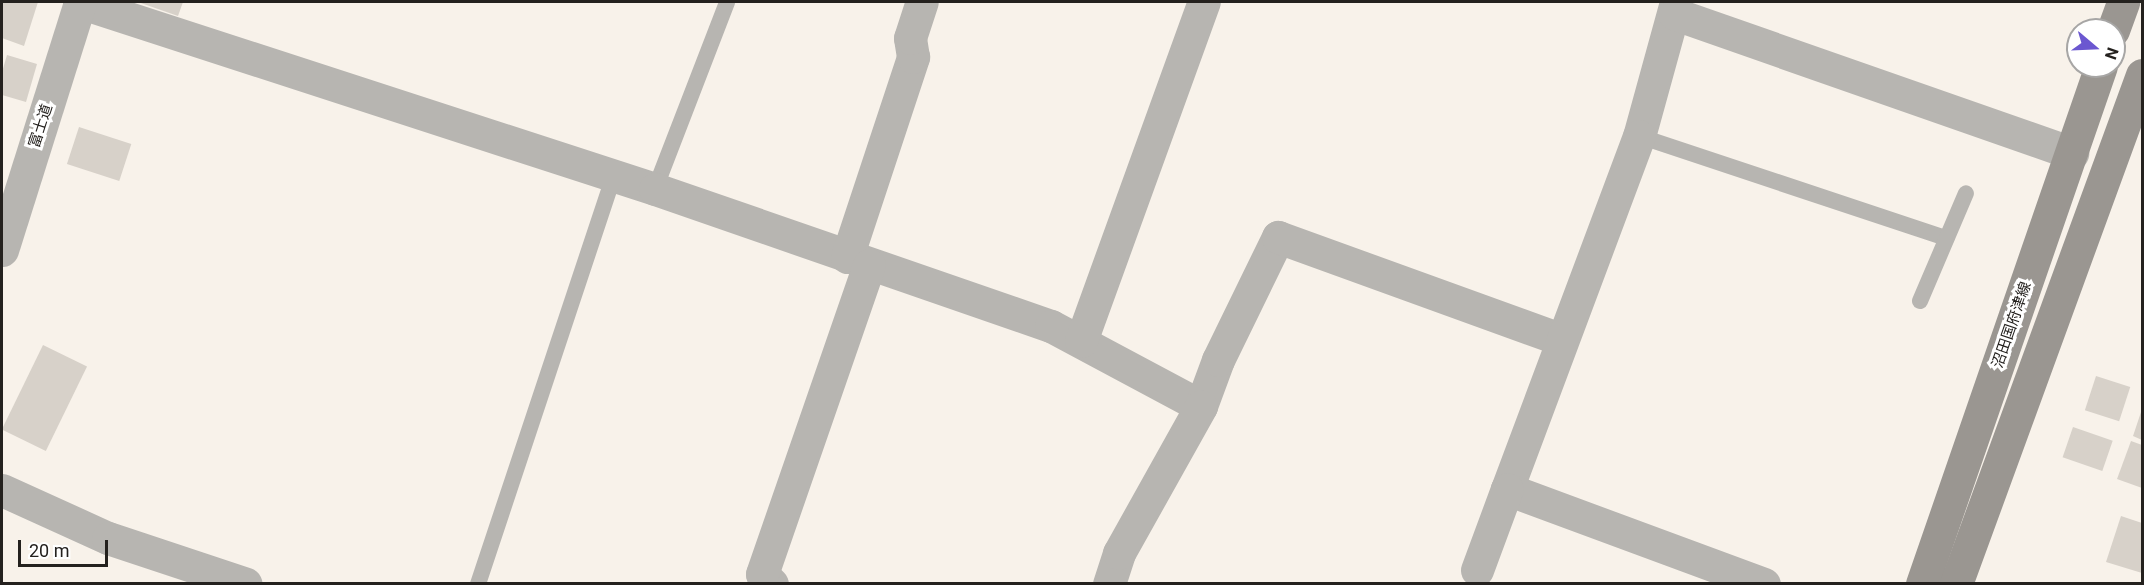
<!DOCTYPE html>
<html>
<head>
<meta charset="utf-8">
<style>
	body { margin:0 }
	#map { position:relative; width:2144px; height:585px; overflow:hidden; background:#f8f2ea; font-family:Roboto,"Noto Sans JP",sans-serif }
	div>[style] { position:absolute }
	.building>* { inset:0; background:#d7d1c9; transform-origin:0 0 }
	.service>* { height:16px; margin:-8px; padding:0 8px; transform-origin:8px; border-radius:8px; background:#b7b5b1 }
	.minor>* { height:33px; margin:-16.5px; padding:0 16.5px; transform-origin:16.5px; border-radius:16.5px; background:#b7b5b1 }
	.tertiary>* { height:33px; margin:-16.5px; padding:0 16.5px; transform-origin:16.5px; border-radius:16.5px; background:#b7b5b1 }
	.secondary>* { height:33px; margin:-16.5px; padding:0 16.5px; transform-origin:16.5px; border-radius:16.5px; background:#9a9691 }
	span { translate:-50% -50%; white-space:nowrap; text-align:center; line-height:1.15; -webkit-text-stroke:6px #fff; paint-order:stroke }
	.street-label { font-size:15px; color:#24211e }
	.frame { position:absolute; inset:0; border:3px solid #24211e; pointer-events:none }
	.north { position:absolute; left:2066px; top:18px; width:60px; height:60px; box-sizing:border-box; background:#fff; border:2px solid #a7a6a5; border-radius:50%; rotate:109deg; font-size:16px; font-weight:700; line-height:24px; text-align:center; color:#24211e }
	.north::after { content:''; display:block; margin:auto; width:21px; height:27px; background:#6b57d0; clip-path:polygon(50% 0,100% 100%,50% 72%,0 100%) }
	.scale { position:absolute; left:18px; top:540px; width:90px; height:27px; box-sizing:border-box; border:3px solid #24211e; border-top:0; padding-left:8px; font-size:18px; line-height:21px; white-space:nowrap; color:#24211e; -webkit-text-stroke:4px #fff; paint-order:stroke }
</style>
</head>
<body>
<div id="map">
	<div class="building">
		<div style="clip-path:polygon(2px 2px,38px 2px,24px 46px,2px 38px)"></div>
		<div style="clip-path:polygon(138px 2px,183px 2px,178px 16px)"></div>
		<div style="clip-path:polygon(7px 55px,37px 64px,26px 102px,2px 95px,2px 72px)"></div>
		<div style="left:79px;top:127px;width:55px;height:39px;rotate:18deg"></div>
		<div style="left:43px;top:345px;width:49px;height:94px;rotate:26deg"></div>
		<div style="left:2096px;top:376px;width:36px;height:36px;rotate:18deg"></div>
		<div style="clip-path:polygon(2142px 409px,2142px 440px,2133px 436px)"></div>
		<div style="left:2073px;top:427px;width:42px;height:32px;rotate:19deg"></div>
		<div style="clip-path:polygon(2131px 441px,2142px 445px,2142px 488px,2117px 479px)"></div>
		<div style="clip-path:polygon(2121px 516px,2142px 523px,2142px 573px,2106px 562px)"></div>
	</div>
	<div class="service">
		<div style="left:1639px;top:136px;width:324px;rotate:18.4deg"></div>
		<div style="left:655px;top:189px;width:200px;rotate:-68.9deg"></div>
		<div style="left:1920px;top:301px;width:117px;rotate:-66.9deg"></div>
		<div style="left:478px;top:584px;width:430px;rotate:-71.6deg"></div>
	</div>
	<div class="minor">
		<div style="left:79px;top:2px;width:606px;rotate:17.99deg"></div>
		<div style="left:655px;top:189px;width:419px;rotate:19.1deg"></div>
		<div style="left:1051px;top:326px;width:170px;rotate:28.1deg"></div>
		<div style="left:1201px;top:406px;width:49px;rotate:-69.7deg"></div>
		<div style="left:1218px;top:360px;width:137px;rotate:-64deg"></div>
		<div style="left:1278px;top:237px;width:302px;rotate:19.9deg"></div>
		<div style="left:1676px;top:2px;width:139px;rotate:105.4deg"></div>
		<div style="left:1639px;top:136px;width:377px;rotate:110.5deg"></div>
		<div style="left:1507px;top:489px;width:274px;rotate:20.3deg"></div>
		<div style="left:1675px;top:14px;width:421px;rotate:19.3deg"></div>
		<div style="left:847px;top:257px;width:211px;rotate:-71.7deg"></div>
		<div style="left:913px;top:57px;width:19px;rotate:-99deg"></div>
		<div style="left:910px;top:38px;width:38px;rotate:-72deg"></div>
		<div style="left:1081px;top:341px;width:361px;rotate:-70.1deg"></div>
		<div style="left:1477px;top:570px;width:86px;rotate:-69.7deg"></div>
		<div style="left:772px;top:584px;width:14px;rotate:-135deg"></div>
		<div style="left:762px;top:574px;width:327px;rotate:-70.9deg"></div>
		<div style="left:1109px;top:584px;width:33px;rotate:-72deg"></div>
		<div style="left:1119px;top:553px;width:168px;rotate:-60.8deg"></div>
	</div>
	<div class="tertiary">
		<div style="left:2px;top:250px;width:260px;rotate:-72.5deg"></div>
		<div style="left:2px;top:490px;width:116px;rotate:24.4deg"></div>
		<div style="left:108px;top:538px;width:145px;rotate:18.4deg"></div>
	</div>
	<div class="secondary">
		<div style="left:2113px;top:30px;width:30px;rotate:-70deg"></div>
		<div style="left:1922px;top:584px;width:548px;rotate:-70.94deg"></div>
		<div style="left:1956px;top:584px;width:542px;rotate:-69.93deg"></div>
	</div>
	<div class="street-label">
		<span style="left:41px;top:126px;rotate:-72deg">富士道</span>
		<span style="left:2012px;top:325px;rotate:-71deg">沼田国府津線</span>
	</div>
	<div class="frame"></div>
	<div class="north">N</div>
	<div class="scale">20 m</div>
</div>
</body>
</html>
